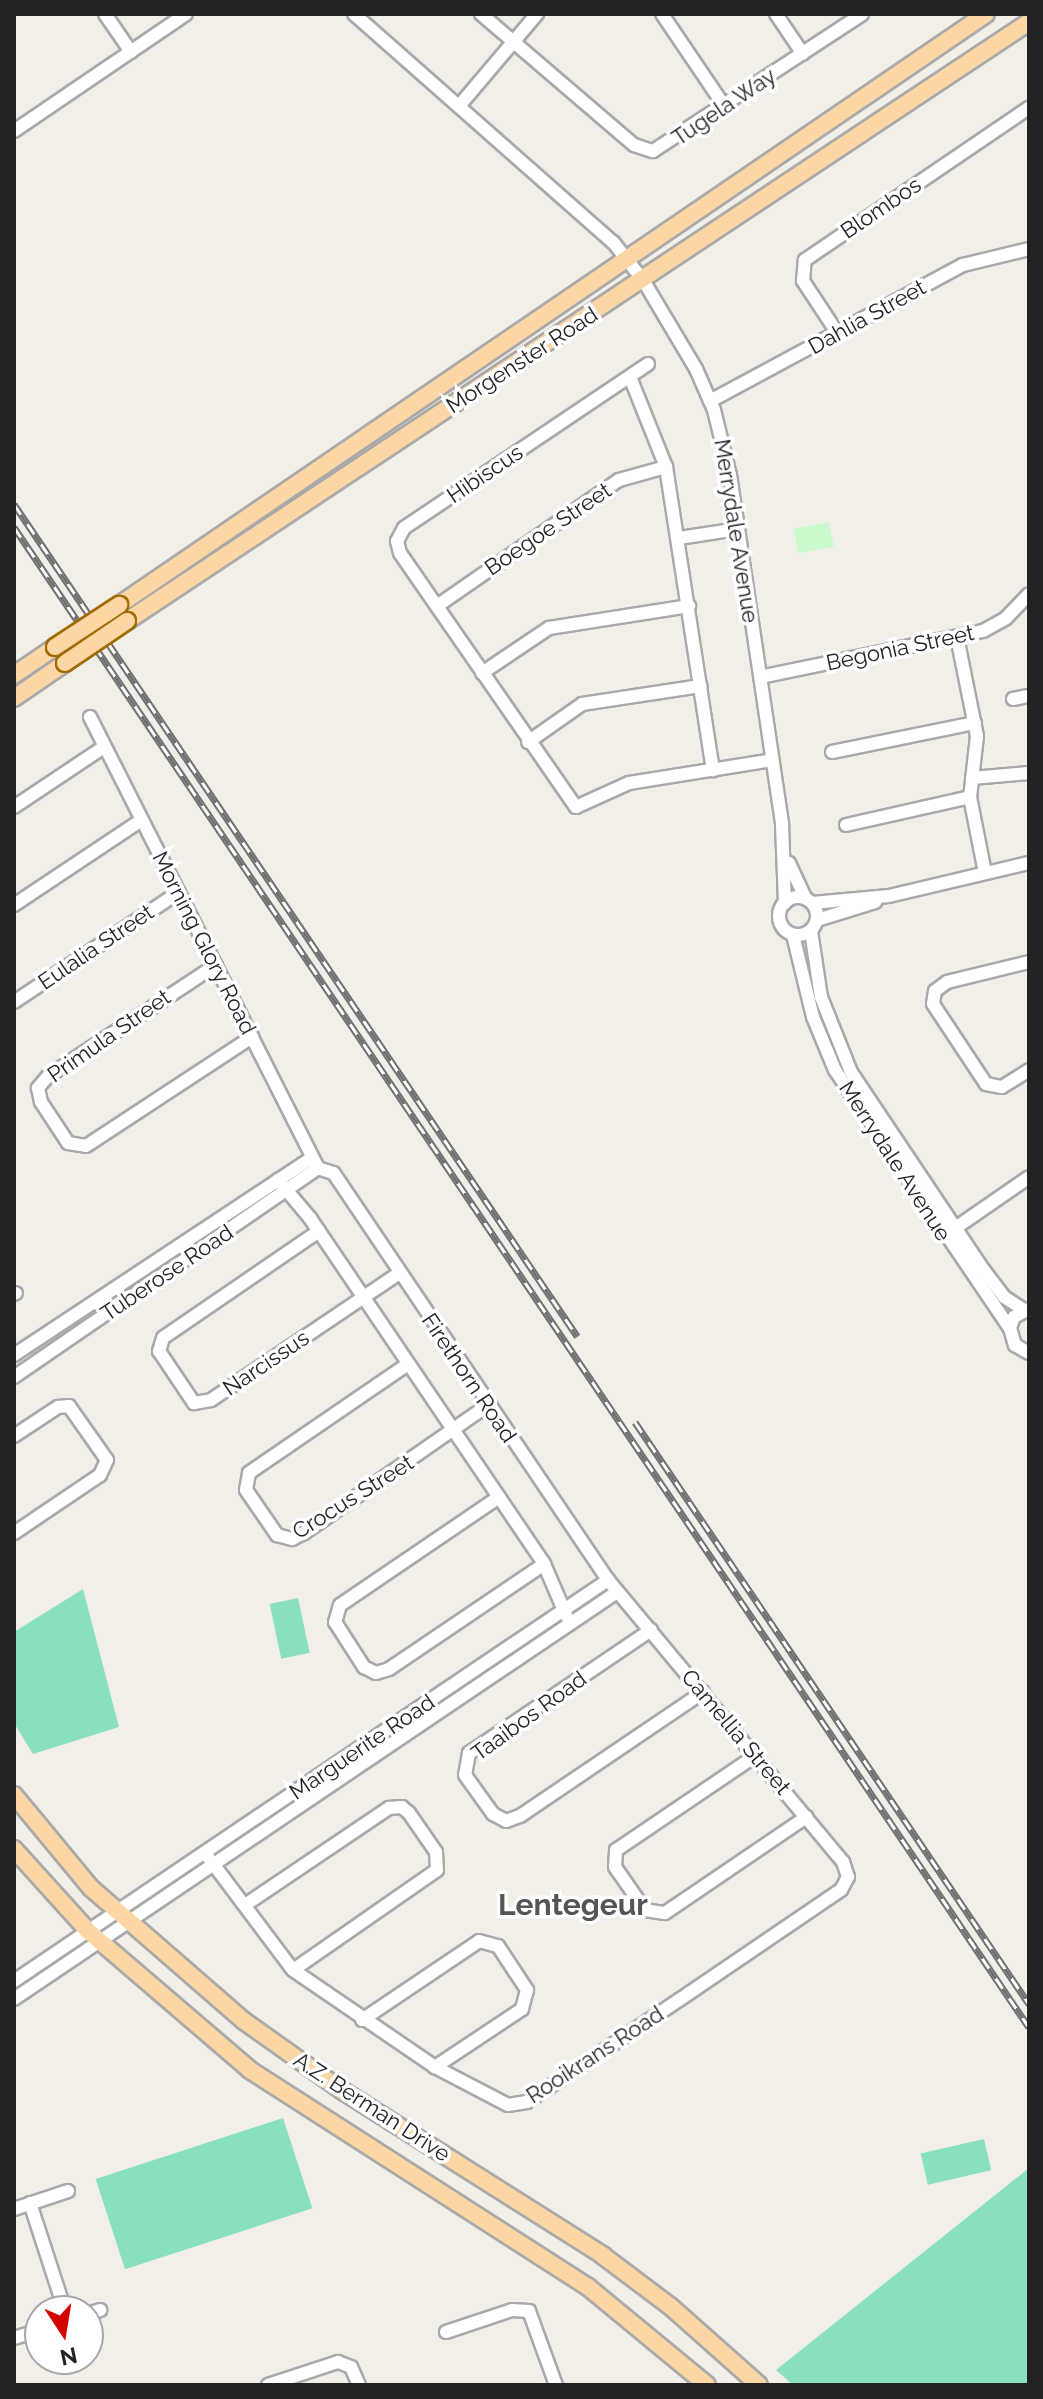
<!DOCTYPE html>
<html>
<head>
<meta charset="utf-8">
<style>
	body { margin:0 }
	#map { position:relative; width:1043px; height:2399px; overflow:hidden; background:#f2efe9; font-family:Raleway,sans-serif }
	div>[style] { position:absolute }
	.park>* { inset:0; background:#c8facc; transform-origin:0 0 }
	.pitch>* { inset:0; background:#88e0be; transform-origin:0 0 }
	.roads { filter:drop-shadow(2px 0 #a9a9a9) drop-shadow(-2px 0 #a9a9a9) drop-shadow(0 2px #a9a9a9) drop-shadow(0 -2px #a9a9a9) }
	.minor>* { height:12px; margin:-6px; padding:0 6px; transform-origin:6px; border-radius:6px; background:#fff }
	.minor>.ring { margin:-6px; padding:0; box-sizing:content-box; background:none; border:12px solid #fff; border-radius:50% }
	.major>* { height:16px; margin:-8px; padding:0 8px; transform-origin:8px; border-radius:8px; background:#fcd6a4 }
	.rail>* { height:7px; margin-top:-3.5px; transform-origin:0; background:repeating-linear-gradient(90deg,#fff 0 12px,#707070 0 24px); box-sizing:border-box; border-block:2px solid #707070 }
	.bridges { filter:drop-shadow(2px 0 #a06b00) drop-shadow(-2px 0 #a06b00) drop-shadow(0 2px #a06b00) drop-shadow(0 -2px #a06b00) }
	.major-bridge>* { height:16px; margin:-8px; padding:0 8px; transform-origin:8px; border-radius:8px; background:#fcd6a4 }
	span { translate:-50% -50%; white-space:nowrap; text-align:center; line-height:1.15; -webkit-text-stroke:7px #fff; paint-order:stroke }
	.street-label { font-size:22px; color:#222 }
	.district-label { font-size:30px; color:#555; font-weight:700 }
	.frame { position:absolute; inset:0; border:16px solid #222; pointer-events:none }
	.north { position:absolute; left:24px; top:2295px; width:80px; height:80px; box-sizing:border-box; background:#fff; border:2px solid #a7a7a7; border-radius:50%; rotate:168deg; font-size:22px; font-weight:700; line-height:32px; text-align:center; color:#222 }
	.north::after { content:''; display:block; margin:auto; width:28px; height:36px; background:#d40000; clip-path:polygon(50% 0,100% 100%,50% 72%,0 100%) }
</style>
</head>
<body>
<div id="map">
	<div class="park">
		<div style="left:829px;top:522px;width:25px;height:36px;rotate:79deg"></div>
	</div>
	<div class="pitch">
		<div style="clip-path:polygon(83px 1589px,119px 1727px,33px 1754px,14px 1723px,14px 1632px)"></div>
		<div style="left:298px;top:1598px;width:56px;height:29px;rotate:78deg"></div>
		<div style="left:283px;top:2118px;width:95px;height:197px;rotate:72deg"></div>
		<div style="left:984px;top:2139px;width:32px;height:65px;rotate:77deg"></div>
		<div style="clip-path:polygon(1029px 2168px,1029px 2385px,793px 2385px,776px 2370px)"></div>
	</div>
	<div class="roads">
		<div class="minor">
			<div style="left:105px;top:14px;width:46px;rotate:55.6deg"></div>
			<div style="left:354px;top:14px;width:345px;rotate:41.4deg"></div>
			<div style="left:613px;top:242px;width:48px;rotate:51.7deg"></div>
			<div style="left:643px;top:280px;width:104px;rotate:59.2deg"></div>
			<div style="left:696px;top:369px;width:45px;rotate:66.3deg"></div>
			<div style="left:714px;top:410px;width:67px;rotate:76.2deg"></div>
			<div style="left:730px;top:475px;width:354px;rotate:81.5deg"></div>
			<div style="left:782px;top:825px;width:78px;rotate:87.8deg"></div>
			<div style="left:481px;top:14px;width:201px;rotate:40.6deg"></div>
			<div style="left:634px;top:145px;width:20px;rotate:18deg"></div>
			<div style="left:653px;top:151px;width:250px;rotate:-33.2deg"></div>
			<div style="left:662px;top:14px;width:112px;rotate:55.9deg"></div>
			<div style="left:776px;top:14px;width:48px;rotate:56deg"></div>
			<div style="left:459px;top:106px;width:121px;rotate:-49.7deg"></div>
			<div style="left:14px;top:131px;width:208px;rotate:-34.2deg"></div>
			<div style="left:838px;top:334px;width:64px;rotate:-123.4deg"></div>
			<div style="left:803px;top:281px;width:21px;rotate:-85deg"></div>
			<div style="left:805px;top:260px;width:271px;rotate:-34.2deg"></div>
			<div style="left:648px;top:364px;width:294px;rotate:146.1deg"></div>
			<div style="left:404px;top:528px;width:15px;rotate:118deg"></div>
			<div style="left:397px;top:541px;width:12px;rotate:76deg"></div>
			<div style="left:400px;top:553px;width:309px;rotate:55.3deg"></div>
			<div style="left:576px;top:807px;width:58px;rotate:-24.4deg"></div>
			<div style="left:629px;top:783px;width:145px;rotate:-9.1deg"></div>
			<div style="left:630px;top:377px;width:97px;rotate:68.2deg"></div>
			<div style="left:666px;top:467px;width:307px;rotate:81.2deg"></div>
			<div style="left:710px;top:401px;width:287px;rotate:-28.3deg"></div>
			<div style="left:963px;top:265px;width:68px;rotate:-13.6deg"></div>
			<div style="left:679px;top:538px;width:60px;rotate:-8.7deg"></div>
			<div style="left:437px;top:606px;width:221px;rotate:-34.7deg"></div>
			<div style="left:619px;top:480px;width:49px;rotate:-15.5deg"></div>
			<div style="left:957px;top:637px;width:101px;rotate:78.6deg"></div>
			<div style="left:977px;top:736px;width:61px;rotate:96.5deg"></div>
			<div style="left:970px;top:797px;width:77px;rotate:78.8deg"></div>
			<div style="left:482px;top:673px;width:81px;rotate:-33.9deg"></div>
			<div style="left:549px;top:628px;width:142px;rotate:-8.9deg"></div>
			<div style="left:760px;top:677px;width:228px;rotate:-11.7deg"></div>
			<div style="left:983px;top:631px;width:26px;rotate:-29deg"></div>
			<div style="left:1006px;top:618px;width:33px;rotate:-46deg"></div>
			<div style="left:1013px;top:699px;width:16px;rotate:-11deg"></div>
			<div style="left:90px;top:717px;width:505px;rotate:63.18deg"></div>
			<div style="left:528px;top:742px;width:66px;rotate:-35.1deg"></div>
			<div style="left:582px;top:704px;width:120px;rotate:-8.6deg"></div>
			<div style="left:832px;top:752px;width:146px;rotate:-11.5deg"></div>
			<div style="left:972px;top:778px;width:57px;rotate:-5deg"></div>
			<div style="left:14px;top:807px;width:108px;rotate:-33.7deg"></div>
			<div style="left:846px;top:825px;width:127px;rotate:-12.7deg"></div>
			<div style="left:789px;top:863px;width:38px;rotate:65deg"></div>
			<div class="ring" style="left:779px;top:897px;width:26px;height:26px"></div>
			<div style="left:812px;top:903px;width:77px;rotate:-5.2deg"></div>
			<div style="left:889px;top:896px;width:144px;rotate:-13.3deg"></div>
			<div style="left:14px;top:905px;width:151px;rotate:-33.7deg"></div>
			<div style="left:817px;top:920px;width:61px;rotate:-17.2deg"></div>
			<div style="left:811px;top:931px;width:67px;rotate:81.4deg"></div>
			<div style="left:821px;top:997px;width:81px;rotate:68.2deg"></div>
			<div style="left:851px;top:1072px;width:232px;rotate:56.2deg"></div>
			<div style="left:980px;top:1265px;width:40px;rotate:53deg"></div>
			<div style="left:1004px;top:1297px;width:24px;rotate:33deg"></div>
			<div style="left:793px;top:935px;width:84px;rotate:76.3deg"></div>
			<div style="left:813px;top:1017px;width:57px;rotate:67.5deg"></div>
			<div style="left:835px;top:1070px;width:312px;rotate:55.9deg"></div>
			<div style="left:1029px;top:962px;width:84px;rotate:166.3deg"></div>
			<div style="left:947px;top:982px;width:15px;rotate:143deg"></div>
			<div style="left:935px;top:991px;width:13px;rotate:99deg"></div>
			<div style="left:933px;top:1004px;width:96px;rotate:56.5deg"></div>
			<div style="left:986px;top:1084px;width:16px;rotate:11deg"></div>
			<div style="left:1002px;top:1087px;width:32px;rotate:-32deg"></div>
			<div style="left:216px;top:965px;width:201px;rotate:146.5deg"></div>
			<div style="left:48px;top:1076px;width:16px;rotate:130deg"></div>
			<div style="left:38px;top:1088px;width:14px;rotate:78deg"></div>
			<div style="left:41px;top:1102px;width:49px;rotate:56.6deg"></div>
			<div style="left:68px;top:1143px;width:18px;rotate:9deg"></div>
			<div style="left:86px;top:1146px;width:199px;rotate:-33.3deg"></div>
			<div style="left:14px;top:1002px;width:198px;rotate:-33.7deg"></div>
			<div style="left:278px;top:1180px;width:50px;rotate:49.9deg"></div>
			<div style="left:310px;top:1218px;width:418px;rotate:55.9deg"></div>
			<div style="left:544px;top:1564px;width:56px;rotate:66.7deg"></div>
			<div style="left:954px;top:1229px;width:91px;rotate:-34.7deg"></div>
			<div style="left:319px;top:1231px;width:189px;rotate:145.6deg"></div>
			<div style="left:163px;top:1338px;width:14px;rotate:107deg"></div>
			<div style="left:159px;top:1351px;width:63px;rotate:56.1deg"></div>
			<div style="left:194px;top:1403px;width:17px;rotate:-10deg"></div>
			<div style="left:211px;top:1400px;width:225px;rotate:-34deg"></div>
			<div style="left:14px;top:1294px;width:2px;rotate:-27deg"></div>
			<div style="left:1029px;top:1309px;width:17px;rotate:152deg"></div>
			<div style="left:1014px;top:1317px;width:12px;rotate:110deg"></div>
			<div style="left:1010px;top:1328px;width:18px;rotate:74deg"></div>
			<div style="left:1015px;top:1345px;width:16px;rotate:30deg"></div>
			<div style="left:14px;top:1355px;width:357px;rotate:-33.5deg"></div>
			<div style="left:408px;top:1364px;width:193px;rotate:145.6deg"></div>
			<div style="left:249px;top:1473px;width:17px;rotate:100deg"></div>
			<div style="left:246px;top:1490px;width:55px;rotate:55.4deg"></div>
			<div style="left:277px;top:1535px;width:16px;rotate:15deg"></div>
			<div style="left:292px;top:1539px;width:13px;rotate:-27deg"></div>
			<div style="left:304px;top:1533px;width:224px;rotate:-34.8deg"></div>
			<div style="left:14px;top:1377px;width:369px;rotate:-34.5deg"></div>
			<div style="left:14px;top:1436px;width:53px;rotate:-33.4deg"></div>
			<div style="left:58px;top:1407px;width:11px;rotate:-5deg"></div>
			<div style="left:69px;top:1406px;width:66px;rotate:54.9deg"></div>
			<div style="left:107px;top:1460px;width:17px;rotate:115deg"></div>
			<div style="left:100px;top:1475px;width:104px;rotate:146deg"></div>
			<div style="left:499px;top:1497px;width:192px;rotate:145.8deg"></div>
			<div style="left:340px;top:1605px;width:18px;rotate:106deg"></div>
			<div style="left:335px;top:1622px;width:54px;rotate:57.2deg"></div>
			<div style="left:364px;top:1667px;width:13px;rotate:27deg"></div>
			<div style="left:376px;top:1673px;width:14px;rotate:-17deg"></div>
			<div style="left:389px;top:1669px;width:187px;rotate:-34.1deg"></div>
			<div style="left:651px;top:1630px;width:220px;rotate:145.9deg"></div>
			<div style="left:469px;top:1753px;width:22px;rotate:100deg"></div>
			<div style="left:465px;top:1775px;width:48px;rotate:54.3deg"></div>
			<div style="left:493px;top:1814px;width:15px;rotate:28deg"></div>
			<div style="left:506px;top:1821px;width:15px;rotate:-20deg"></div>
			<div style="left:520px;top:1816px;width:221px;rotate:-34.1deg"></div>
			<div style="left:755px;top:1756px;width:168px;rotate:145.9deg"></div>
			<div style="left:616px;top:1850px;width:17px;rotate:93deg"></div>
			<div style="left:615px;top:1867px;width:52px;rotate:55.1deg"></div>
			<div style="left:645px;top:1910px;width:20px;rotate:9deg"></div>
			<div style="left:665px;top:1913px;width:171px;rotate:-34.2deg"></div>
			<div style="left:205px;top:1853px;width:146px;rotate:53.1deg"></div>
			<div style="left:293px;top:1970px;width:172px;rotate:34.3deg"></div>
			<div style="left:435px;top:2067px;width:82px;rotate:27.5deg"></div>
			<div style="left:508px;top:2105px;width:19px;rotate:-9deg"></div>
			<div style="left:527px;top:2102px;width:183px;rotate:-33.9deg"></div>
			<div style="left:679px;top:2000px;width:196px;rotate:-34.2deg"></div>
			<div style="left:841px;top:1890px;width:15px;rotate:-62deg"></div>
			<div style="left:848px;top:1877px;width:16px;rotate:-108deg"></div>
			<div style="left:843px;top:1862px;width:367px;rotate:-129.8deg"></div>
			<div style="left:608px;top:1580px;width:491px;rotate:-124deg"></div>
			<div style="left:333px;top:1173px;width:16px;rotate:-162deg"></div>
			<div style="left:245px;top:1905px;width:174px;rotate:-34deg"></div>
			<div style="left:389px;top:1808px;width:13px;rotate:-4deg"></div>
			<div style="left:402px;top:1807px;width:9px;rotate:41deg"></div>
			<div style="left:409px;top:1813px;width:47px;rotate:55.3deg"></div>
			<div style="left:436px;top:1852px;width:18px;rotate:87deg"></div>
			<div style="left:437px;top:1870px;width:175px;rotate:145.2deg"></div>
			<div style="left:14px;top:1981px;width:717px;rotate:-34.02deg"></div>
			<div style="left:14px;top:1999px;width:728px;rotate:-34.02deg"></div>
			<div style="left:362px;top:2020px;width:141px;rotate:-34deg"></div>
			<div style="left:479px;top:1941px;width:20px;rotate:15deg"></div>
			<div style="left:498px;top:1946px;width:53px;rotate:56.6deg"></div>
			<div style="left:527px;top:1990px;width:20px;rotate:105deg"></div>
			<div style="left:522px;top:2009px;width:105px;rotate:146.3deg"></div>
			<div style="left:30px;top:2203px;width:114px;rotate:72deg"></div>
			<div style="left:14px;top:2209px;width:57px;rotate:-18.4deg"></div>
			<div style="left:88px;top:2314px;width:13px;rotate:-18deg"></div>
			<div style="left:446px;top:2332px;width:70px;rotate:-18.4deg"></div>
			<div style="left:512px;top:2310px;width:17px;rotate:3deg"></div>
			<div style="left:529px;top:2311px;width:79px;rotate:70deg"></div>
			<div style="left:14px;top:2338px;width:27px;rotate:-17deg"></div>
			<div style="left:268px;top:2385px;width:74px;rotate:-18.2deg"></div>
			<div style="left:338px;top:2362px;width:14px;rotate:21deg"></div>
			<div style="left:351px;top:2367px;width:20px;rotate:66deg"></div>
		</div>
		<div class="major">
			<div style="left:119px;top:605px;width:1049px;rotate:-34.28deg"></div>
			<div style="left:127px;top:621px;width:1083px;rotate:-33.59deg"></div>
			<div style="left:14px;top:675px;width:50px;rotate:-34.3deg"></div>
			<div style="left:14px;top:698px;width:62px;rotate:-34.5deg"></div>
			<div style="left:14px;top:1795px;width:121px;rotate:50.4deg"></div>
			<div style="left:91px;top:1888px;width:203px;rotate:41deg"></div>
			<div style="left:244px;top:2021px;width:121px;rotate:35.3deg"></div>
			<div style="left:343px;top:2091px;width:307px;rotate:32.3deg"></div>
			<div style="left:602px;top:2255px;width:85px;rotate:36.9deg"></div>
			<div style="left:670px;top:2306px;width:119px;rotate:41.6deg"></div>
			<div style="left:14px;top:1849px;width:110px;rotate:47.9deg"></div>
			<div style="left:88px;top:1931px;width:213px;rotate:40.6deg"></div>
			<div style="left:250px;top:2070px;width:402px;rotate:32.7deg"></div>
			<div style="left:588px;top:2287px;width:154px;rotate:39.5deg"></div>
		</div>
	</div>
	<div class="rail">
		<div style="left:14px;top:504px;width:1005px;rotate:55.91deg"></div>
		<div style="left:14px;top:527px;width:1811px;rotate:55.92deg"></div>
		<div style="left:635px;top:1422px;width:703px;rotate:55.9deg"></div>
	</div>
	<div class="bridges">
		<div class="major-bridge">
			<div style="left:55px;top:647px;width:77px;rotate:-33.3deg"></div>
			<div style="left:65px;top:663px;width:75px;rotate:-34.1deg"></div>
		</div>
	</div>
	<div class="street-label">
		<span style="left:724px;top:107px;rotate:-34deg">Tugela Way</span>
		<span style="left:881px;top:208px;rotate:-34deg">Blombos</span>
		<span style="left:867px;top:317px;rotate:-29deg">Dahlia Street</span>
		<span style="left:522px;top:360px;rotate:-33deg">Morgenster Road</span>
		<span style="left:485px;top:474px;rotate:-34deg">Hibiscus</span>
		<span style="left:548px;top:529px;rotate:-34deg">Boegoe Street</span>
		<span style="left:736px;top:531px;rotate:81deg">Merrydale Avenue</span>
		<span style="left:900px;top:648px;rotate:-12deg">Begonia Street</span>
		<span style="left:204px;top:943px;rotate:63deg">Morning Glory Road</span>
		<span style="left:96px;top:947px;rotate:-34deg">Eulalia Street</span>
		<span style="left:109px;top:1036px;rotate:-35deg">Primula Street</span>
		<span style="left:895px;top:1161px;rotate:57deg">Merrydale Avenue</span>
		<span style="left:167px;top:1273px;rotate:-34deg">Tuberose Road</span>
		<span style="left:266px;top:1363px;rotate:-34deg">Narcissus</span>
		<span style="left:469px;top:1378px;rotate:56deg">Firethorn Road</span>
		<span style="left:353px;top:1497px;rotate:-32deg">Crocus Street</span>
		<span style="left:529px;top:1716px;rotate:-36deg">Taaibos Road</span>
		<span style="left:736px;top:1732px;rotate:50deg">Camellia Street</span>
		<span style="left:362px;top:1747px;rotate:-34deg">Marguerite Road</span>
		<span style="left:595px;top:2055px;rotate:-33deg">Rooikrans Road</span>
		<span style="left:372px;top:2107px;rotate:33deg">A.Z. Berman Drive</span>
	</div>
	<div class="district-label">
		<span style="left:573px;top:1905px">Lentegeur</span>
	</div>
	<div class="frame"></div>
	<div class="north">N</div>
</div>
</body>
</html>
